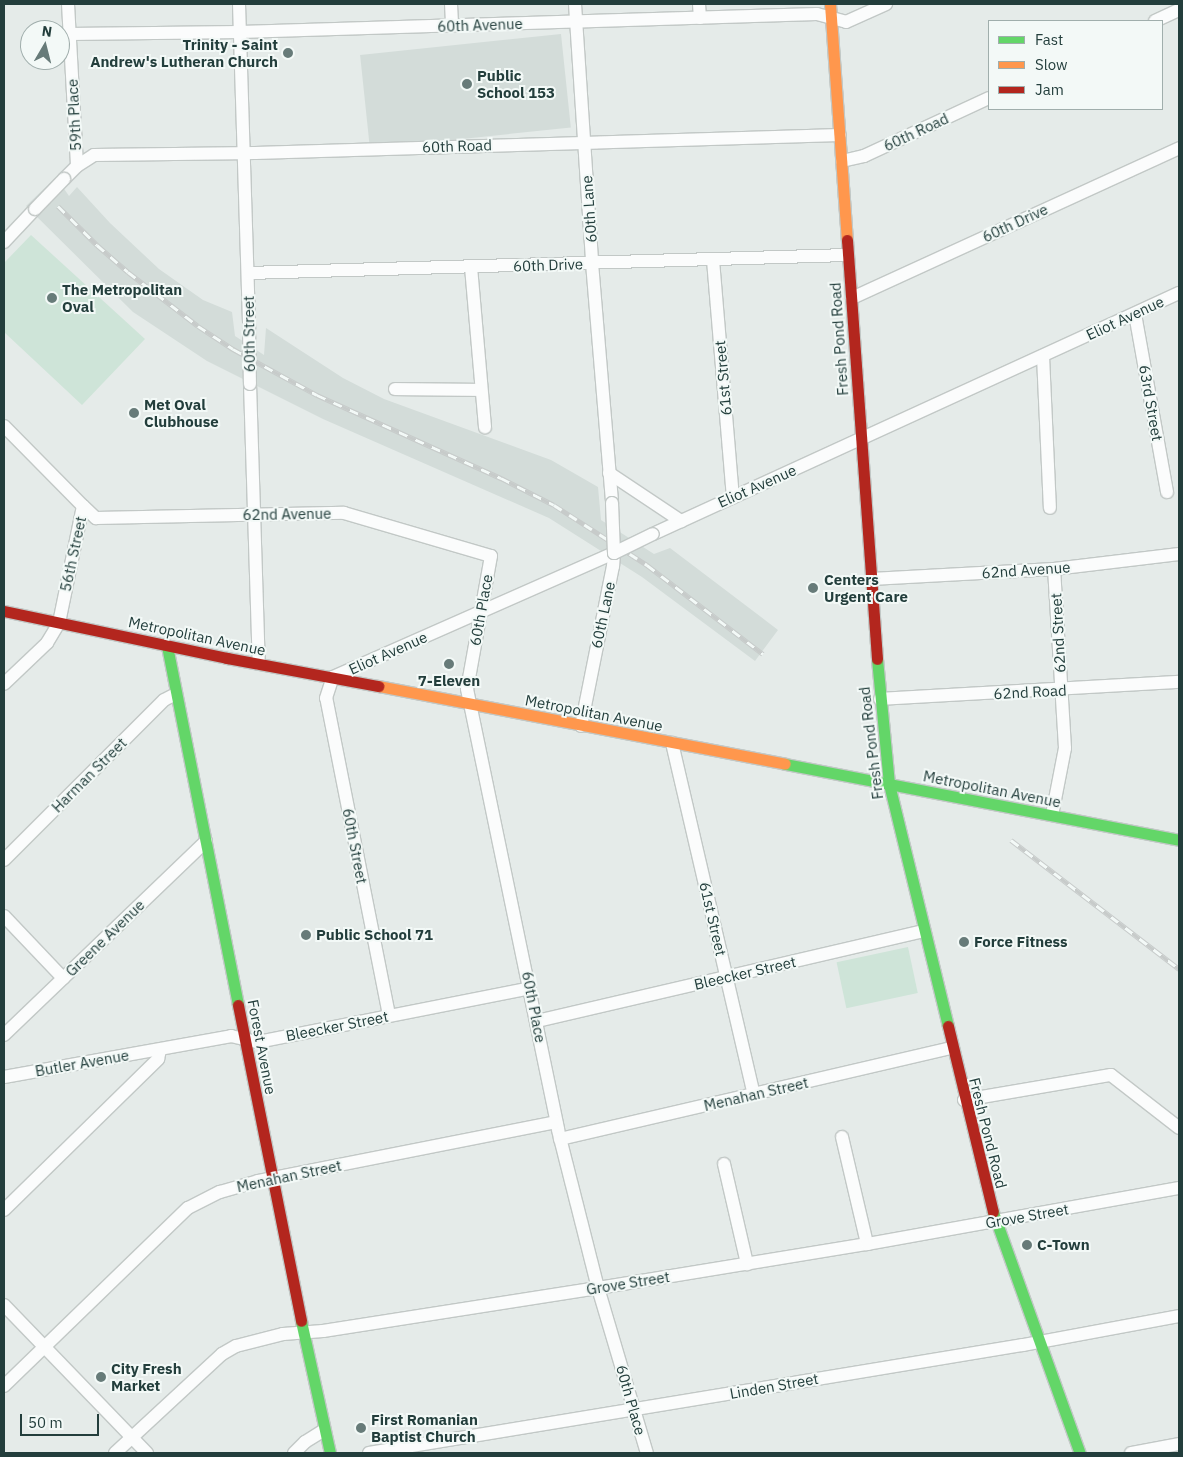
<!DOCTYPE html>
<html>
<head>
<meta charset="utf-8">
<style>
	body { margin:0 }
	#map { position:relative; width:1183px; height:1457px; overflow:hidden; background:#e5ebe9; font-family:"IBM Plex Sans",sans-serif }
	div>[style] { position:absolute }
	.built>* { inset:0; background:#d3dcd9; transform-origin:0 0 }
	.green>* { inset:0; background:#cee4d8; transform-origin:0 0 }
	.roads { filter:drop-shadow(1px 0 #c2c8c6) drop-shadow(-1px 0 #c2c8c6) drop-shadow(0 1px #c2c8c6) drop-shadow(0 -1px #c2c8c6) }
	.street>* { height:12px; margin:-6px; padding:0 6px; transform-origin:6px; border-radius:6px; background:#fbfcfc }
	.fast>* { height:11px; margin:-5.5px; padding:0 5.5px; transform-origin:5.5px; border-radius:5.5px; background:#63d668 }
	.slow>* { height:11px; margin:-5.5px; padding:0 5.5px; transform-origin:5.5px; border-radius:5.5px; background:#ff974d }
	.jam>* { height:11px; margin:-5.5px; padding:0 5.5px; transform-origin:5.5px; border-radius:5.5px; background:#b3261e }
	.rail>* { height:5px; margin-top:-2.5px; transform-origin:0; background:repeating-linear-gradient(90deg,#f3f9f7 0 9px,#c7cbca 0 18px); box-sizing:border-box; border-block:1px solid #c7cbca }
	.bridges { filter:drop-shadow(1px 0 #c2c8c6) drop-shadow(-1px 0 #c2c8c6) drop-shadow(0 1px #c2c8c6) drop-shadow(0 -1px #c2c8c6) }
	.street-bridge>* { height:12px; margin:-6px; padding:0 6px; transform-origin:6px; border-radius:6px; background:#fbfcfc }
	.dots>* { width:14px; height:14px; translate:-50% -50%; box-sizing:border-box; border:2px solid #f3f9f7; border-radius:50% }
	span { translate:-50% -50%; white-space:nowrap; text-align:center; line-height:1.15; -webkit-text-stroke:4px #f3f9f7; paint-order:stroke }
	.street-label { font-size:15px; color:#233e3c }
	.poi-label { font-size:15px; color:#233e3c; font-weight:700 }
	.right { translate:-100% -50%; text-align:right }
	.left { translate:0 -50%; text-align:left }
	.frame { position:absolute; inset:0; border:5px solid #233e3c; pointer-events:none }
	.legend { position:absolute; left:988px; top:20px; width:175px; height:90px; box-sizing:border-box; background:#f3f9f7; border:1px solid #a0aeac; margin:0; padding:6px 9px; list-style:none; font-size:15px; color:#233e3c }
	.legend li { display:flex; align-items:center; gap:10px; height:25px }
	.legend b { width:25px; border:1px solid #a0aeac }
	.north { position:absolute; left:20px; top:20px; width:50px; height:50px; box-sizing:border-box; background:#f3f9f7; border:1px solid #a0aeac; border-radius:50%; rotate:8deg; font-size:14px; font-weight:700; line-height:20px; text-align:center; color:#233e3c }
	.north::after { content:''; display:block; margin:auto; width:18px; height:22px; background:#677b79; clip-path:polygon(50% 0,100% 100%,50% 72%,0 100%) }
	.scale { position:absolute; left:20px; top:1414px; width:79px; height:22px; box-sizing:border-box; border:2px solid #233e3c; border-top:0; padding-left:6px; font-size:15px; line-height:18px; white-space:nowrap; color:#233e3c; -webkit-text-stroke:4px #f3f9f7; paint-order:stroke }
</style>
</head>
<body>
<div id="map">
	<div class="built">
		<div style="left:561px;top:34px;width:94px;height:202px;rotate:84deg"></div>
		<div style="clip-path:polygon(56px 177px,69px 196px,77px 187px,110px 223px,159px 269px,203px 300px,232px 312px,235px 336px,264px 355px,266px 328px,343px 378px,384px 399px,551px 460px,598px 487px,601px 520px,654px 554px,670px 548px,778px 630px,755px 661px,642px 577px,549px 518px,323px 419px,207px 361px,133px 312px,26px 206px)"></div>
	</div>
	<div class="green">
		<div style="clip-path:polygon(31px 235px,145px 339px,82px 405px,4px 332px,4px 263px)"></div>
		<div style="left:908px;top:947px;width:47px;height:73px;rotate:78deg"></div>
	</div>
	<div class="roads">
		<div class="street">
			<div style="left:68px;top:4px;width:162px;rotate:86.8deg"></div>
			<div style="left:239px;top:4px;width:325px;rotate:88.2deg"></div>
			<div style="left:451px;top:4px;width:21px;rotate:87deg"></div>
			<div style="left:575px;top:4px;width:260px;rotate:86.2deg"></div>
			<div style="left:592px;top:263px;width:241px;rotate:85.2deg"></div>
			<div style="left:699px;top:4px;width:14px;rotate:86deg"></div>
			<div style="left:1155px;top:21px;width:26px;rotate:-25deg"></div>
			<div style="left:69px;top:34px;width:171px;rotate:-0.7deg"></div>
			<div style="left:240px;top:32px;width:577px;rotate:-1.79deg"></div>
			<div style="left:817px;top:14px;width:30px;rotate:15deg"></div>
			<div style="left:846px;top:22px;width:44px;rotate:-24.2deg"></div>
			<div style="left:842px;top:161px;width:23px;rotate:-13deg"></div>
			<div style="left:864px;top:156px;width:138px;rotate:-24.9deg"></div>
			<div style="left:64px;top:179px;width:18px;rotate:-45deg"></div>
			<div style="left:77px;top:166px;width:20px;rotate:-33deg"></div>
			<div style="left:94px;top:155px;width:161px;rotate:-0.7deg"></div>
			<div style="left:255px;top:153px;width:585px;rotate:-1.76deg"></div>
			<div style="left:4px;top:242px;width:45px;rotate:-46.8deg"></div>
			<div style="left:713px;top:260px;width:238px;rotate:85.2deg"></div>
			<div style="left:471px;top:267px;width:161px;rotate:85deg"></div>
			<div style="left:248px;top:273px;width:600px;rotate:-1.72deg"></div>
			<div style="left:852px;top:298px;width:360px;rotate:-24.6deg"></div>
			<div style="left:1135px;top:314px;width:181px;rotate:79.8deg"></div>
			<div style="left:1043px;top:356px;width:152px;rotate:87.4deg"></div>
			<div style="left:250px;top:384px;width:280px;rotate:88.2deg"></div>
			<div style="left:395px;top:389px;width:86px;rotate:0.7deg"></div>
			<div style="left:4px;top:426px;width:112px;rotate:45.4deg"></div>
			<div style="left:83px;top:506px;width:119px;rotate:101.6deg"></div>
			<div style="left:59px;top:623px;width:23px;rotate:121deg"></div>
			<div style="left:47px;top:643px;width:59px;rotate:136.4deg"></div>
			<div style="left:609px;top:473px;width:87px;rotate:33.7deg"></div>
			<div style="left:83px;top:506px;width:18px;rotate:43deg"></div>
			<div style="left:96px;top:518px;width:248px;rotate:-1.2deg"></div>
			<div style="left:344px;top:513px;width:153px;rotate:16.3deg"></div>
			<div style="left:491px;top:556px;width:135px;rotate:100.2deg"></div>
			<div style="left:467px;top:689px;width:450px;rotate:78.3deg"></div>
			<div style="left:558px;top:1130px;width:163px;rotate:75.8deg"></div>
			<div style="left:598px;top:1288px;width:172px;rotate:73.5deg"></div>
			<div style="left:653px;top:534px;width:579px;rotate:-24.62deg"></div>
			<div style="left:871px;top:579px;width:183px;rotate:-3.1deg"></div>
			<div style="left:1054px;top:569px;width:126px;rotate:-6.8deg"></div>
			<div style="left:880px;top:699px;width:299px;rotate:-3.3deg"></div>
			<div style="left:672px;top:743px;width:360px;rotate:76.9deg"></div>
			<div style="left:1052px;top:815px;width:68px;rotate:-79deg"></div>
			<div style="left:1065px;top:748px;width:179px;rotate:-93.5deg"></div>
			<div style="left:4px;top:860px;width:226px;rotate:-45deg"></div>
			<div style="left:164px;top:700px;width:13px;rotate:-27deg"></div>
			<div style="left:4px;top:916px;width:86px;rotate:46.4deg"></div>
			<div style="left:389px;top:1015px;width:323px;rotate:-101.2deg"></div>
			<div style="left:326px;top:698px;width:22px;rotate:-72deg"></div>
			<div style="left:333px;top:677px;width:307px;rotate:-23.8deg"></div>
			<div style="left:614px;top:553px;width:13px;rotate:94deg"></div>
			<div style="left:613px;top:566px;width:163px;rotate:101.3deg"></div>
			<div style="left:537px;top:1021px;width:397px;rotate:-13.1deg"></div>
			<div style="left:4px;top:1035px;width:280px;rotate:-43.8deg"></div>
			<div style="left:4px;top:1077px;width:231px;rotate:-10.2deg"></div>
			<div style="left:231px;top:1036px;width:28px;rotate:13deg"></div>
			<div style="left:258px;top:1042px;width:277px;rotate:-11.2deg"></div>
			<div style="left:964px;top:1100px;width:149px;rotate:-9.7deg"></div>
			<div style="left:1111px;top:1075px;width:86px;rotate:37.9deg"></div>
			<div style="left:842px;top:1137px;width:110px;rotate:76.8deg"></div>
			<div style="left:560px;top:1139px;width:402px;rotate:-13.1deg"></div>
			<div style="left:724px;top:1164px;width:103px;rotate:77deg"></div>
			<div style="left:4px;top:1210px;width:216px;rotate:-44.4deg"></div>
			<div style="left:158px;top:1059px;width:9px;rotate:-77deg"></div>
			<div style="left:4px;top:1305px;width:206px;rotate:46deg"></div>
			<div style="left:4px;top:1386px;width:256px;rotate:-44.1deg"></div>
			<div style="left:188px;top:1208px;width:36px;rotate:-27deg"></div>
			<div style="left:220px;top:1192px;width:40px;rotate:-16deg"></div>
			<div style="left:258px;top:1181px;width:304px;rotate:-11.2deg"></div>
			<div style="left:115px;top:1453px;width:146px;rotate:-42.8deg"></div>
			<div style="left:222px;top:1354px;width:16px;rotate:-30deg"></div>
			<div style="left:236px;top:1346px;width:49px;rotate:-14.3deg"></div>
			<div style="left:283px;top:1334px;width:40px;rotate:-4.3deg"></div>
			<div style="left:323px;top:1331px;width:278px;rotate:-8.9deg"></div>
			<div style="left:598px;top:1288px;width:273px;rotate:-9.3deg"></div>
			<div style="left:867px;top:1244px;width:317px;rotate:-10.2deg"></div>
			<div style="left:294px;top:1453px;width:16px;rotate:-45deg"></div>
			<div style="left:305px;top:1442px;width:22px;rotate:-32deg"></div>
			<div style="left:369px;top:1453px;width:663px;rotate:-9.38deg"></div>
			<div style="left:1023px;top:1345px;width:159px;rotate:-10.5deg"></div>
			<div style="left:1131px;top:1453px;width:49px;rotate:-10.6deg"></div>
		</div>
		<div class="fast">
			<div style="left:167px;top:646px;width:366px;rotate:78.8deg"></div>
			<div style="left:877px;top:659px;width:126px;rotate:84.5deg"></div>
			<div style="left:889px;top:784px;width:249px;rotate:76.3deg"></div>
			<div style="left:785px;top:764px;width:401px;rotate:10.9deg"></div>
			<div style="left:993px;top:1212px;width:256px;rotate:70.2deg"></div>
			<div style="left:301px;top:1321px;width:135px;rotate:77.6deg"></div>
		</div>
		<div class="slow">
			<div style="left:830px;top:4px;width:237px;rotate:85.9deg"></div>
			<div style="left:378px;top:686px;width:414px;rotate:10.8deg"></div>
		</div>
		<div class="jam">
			<div style="left:847px;top:240px;width:420px;rotate:85.9deg"></div>
			<div style="left:4px;top:611px;width:228px;rotate:11.9deg"></div>
			<div style="left:227px;top:658px;width:154px;rotate:10.5deg"></div>
			<div style="left:238px;top:1005px;width:322px;rotate:78.7deg"></div>
			<div style="left:948px;top:1026px;width:191px;rotate:76.4deg"></div>
		</div>
	</div>
	<div class="rail">
		<div style="left:58px;top:206px;width:55px;rotate:45deg"></div>
		<div style="left:97px;top:245px;width:41px;rotate:41.1deg"></div>
		<div style="left:128px;top:272px;width:88px;rotate:37.6deg"></div>
		<div style="left:198px;top:326px;width:42px;rotate:33.3deg"></div>
		<div style="left:233px;top:349px;width:96px;rotate:28.7deg"></div>
		<div style="left:317px;top:395px;width:202px;rotate:24.3deg"></div>
		<div style="left:501px;top:478px;width:59px;rotate:27deg"></div>
		<div style="left:554px;top:505px;width:111px;rotate:32.8deg"></div>
		<div style="left:647px;top:565px;width:146px;rotate:37.5deg"></div>
		<div style="left:1011px;top:840px;width:212px;rotate:37.5deg"></div>
	</div>
	<div class="bridges">
		<div class="street-bridge">
			<div style="left:35px;top:209px;width:42px;rotate:-46deg"></div>
			<div style="left:249px;top:329px;width:55px;rotate:89deg"></div>
			<div style="left:612px;top:503px;width:50px;rotate:87.7deg"></div>
			<div style="left:614px;top:553px;width:43px;rotate:-26deg"></div>
		</div>
	</div>
	<div class="dots">
		<div style="left:288px;top:53px;background:#677b79"></div>
		<div style="left:467px;top:84px;background:#677b79"></div>
		<div style="left:52px;top:298px;background:#677b79"></div>
		<div style="left:134px;top:413px;background:#677b79"></div>
		<div style="left:813px;top:588px;background:#677b79"></div>
		<div style="left:449px;top:664px;background:#677b79"></div>
		<div style="left:306px;top:935px;background:#677b79"></div>
		<div style="left:964px;top:942px;background:#677b79"></div>
		<div style="left:1027px;top:1245px;background:#677b79"></div>
		<div style="left:101px;top:1377px;background:#677b79"></div>
		<div style="left:361px;top:1428px;background:#677b79"></div>
	</div>
	<div class="street-label">
		<span style="left:480px;top:25px;rotate:-2deg">60th Avenue</span>
		<span style="left:74px;top:115px;rotate:-93deg">59th Place</span>
		<span style="left:916px;top:132px;rotate:-25deg">60th Road</span>
		<span style="left:457px;top:146px;rotate:-2deg">60th Road</span>
		<span style="left:589px;top:209px;rotate:-94deg">60th Lane</span>
		<span style="left:1015px;top:223px;rotate:-25deg">60th Drive</span>
		<span style="left:548px;top:265px;rotate:-2deg">60th Drive</span>
		<span style="left:1125px;top:318px;rotate:-25deg">Eliot Avenue</span>
		<span style="left:249px;top:334px;rotate:-91deg">60th Street</span>
		<span style="left:839px;top:339px;rotate:-94deg">Fresh Pond Road</span>
		<span style="left:723px;top:378px;rotate:-95deg">61st Street</span>
		<span style="left:1151px;top:403px;rotate:80deg">63rd Street</span>
		<span style="left:757px;top:486px;rotate:-24deg">Eliot Avenue</span>
		<span style="left:287px;top:514px;rotate:-1deg">62nd Avenue</span>
		<span style="left:73px;top:554px;rotate:-78deg">56th Street</span>
		<span style="left:1026px;top:570px;rotate:-4deg">62nd Avenue</span>
		<span style="left:481px;top:610px;rotate:-80deg">60th Place</span>
		<span style="left:603px;top:615px;rotate:-78deg">60th Lane</span>
		<span style="left:1058px;top:633px;rotate:-93deg">62nd Street</span>
		<span style="left:197px;top:636px;rotate:12deg">Metropolitan Avenue</span>
		<span style="left:388px;top:653px;rotate:-24deg">Eliot Avenue</span>
		<span style="left:1030px;top:692px;rotate:-3deg">62nd Road</span>
		<span style="left:594px;top:713px;rotate:11deg">Metropolitan Avenue</span>
		<span style="left:871px;top:743px;rotate:-97deg">Fresh Pond Road</span>
		<span style="left:89px;top:775px;rotate:-45deg">Harman Street</span>
		<span style="left:992px;top:789px;rotate:11deg">Metropolitan Avenue</span>
		<span style="left:355px;top:846px;rotate:79deg">60th Street</span>
		<span style="left:713px;top:919px;rotate:77deg">61st Street</span>
		<span style="left:105px;top:938px;rotate:-44deg">Greene Avenue</span>
		<span style="left:745px;top:973px;rotate:-13deg">Bleecker Street</span>
		<span style="left:534px;top:1007px;rotate:79deg">60th Place</span>
		<span style="left:337px;top:1026px;rotate:-11deg">Bleecker Street</span>
		<span style="left:262px;top:1047px;rotate:79deg">Forest Avenue</span>
		<span style="left:82px;top:1063px;rotate:-10deg">Butler Avenue</span>
		<span style="left:756px;top:1094px;rotate:-13deg">Menahan Street</span>
		<span style="left:988px;top:1133px;rotate:76deg">Fresh Pond Road</span>
		<span style="left:289px;top:1176px;rotate:-12deg">Menahan Street</span>
		<span style="left:1027px;top:1216px;rotate:-10deg">Grove Street</span>
		<span style="left:628px;top:1283px;rotate:-9deg">Grove Street</span>
		<span style="left:774px;top:1386px;rotate:-10deg">Linden Street</span>
		<span style="left:631px;top:1400px;rotate:74deg">60th Place</span>
	</div>
	<div class="poi-label">
		<span class="right" style="left:278px;top:53px">Trinity - Saint<br>Andrew's Lutheran Church</span>
		<span class="left" style="left:477px;top:84px">Public<br>School 153</span>
		<span class="left" style="left:62px;top:298px">The Metropolitan<br>Oval</span>
		<span class="left" style="left:144px;top:413px">Met Oval<br>Clubhouse</span>
		<span class="left" style="left:824px;top:588px">Centers<br>Urgent Care</span>
		<span style="left:449px;top:681px">7-Eleven</span>
		<span class="left" style="left:316px;top:935px">Public School 71</span>
		<span class="left" style="left:974px;top:942px">Force Fitness</span>
		<span class="left" style="left:1037px;top:1245px">C-Town</span>
		<span class="left" style="left:111px;top:1377px">City Fresh<br>Market</span>
		<span class="left" style="left:371px;top:1428px">First Romanian<br>Baptist Church</span>
	</div>
	<div class="frame"></div>
	<ul class="legend">
	<li><b style="height:6px;background:#63d668"></b>Fast</li>
	<li><b style="height:6px;background:#ff974d"></b>Slow</li>
	<li><b style="height:6px;background:#b3261e"></b>Jam</li>
	</ul>
	<div class="north">N</div>
	<div class="scale">50 m</div>
</div>
</body>
</html>
